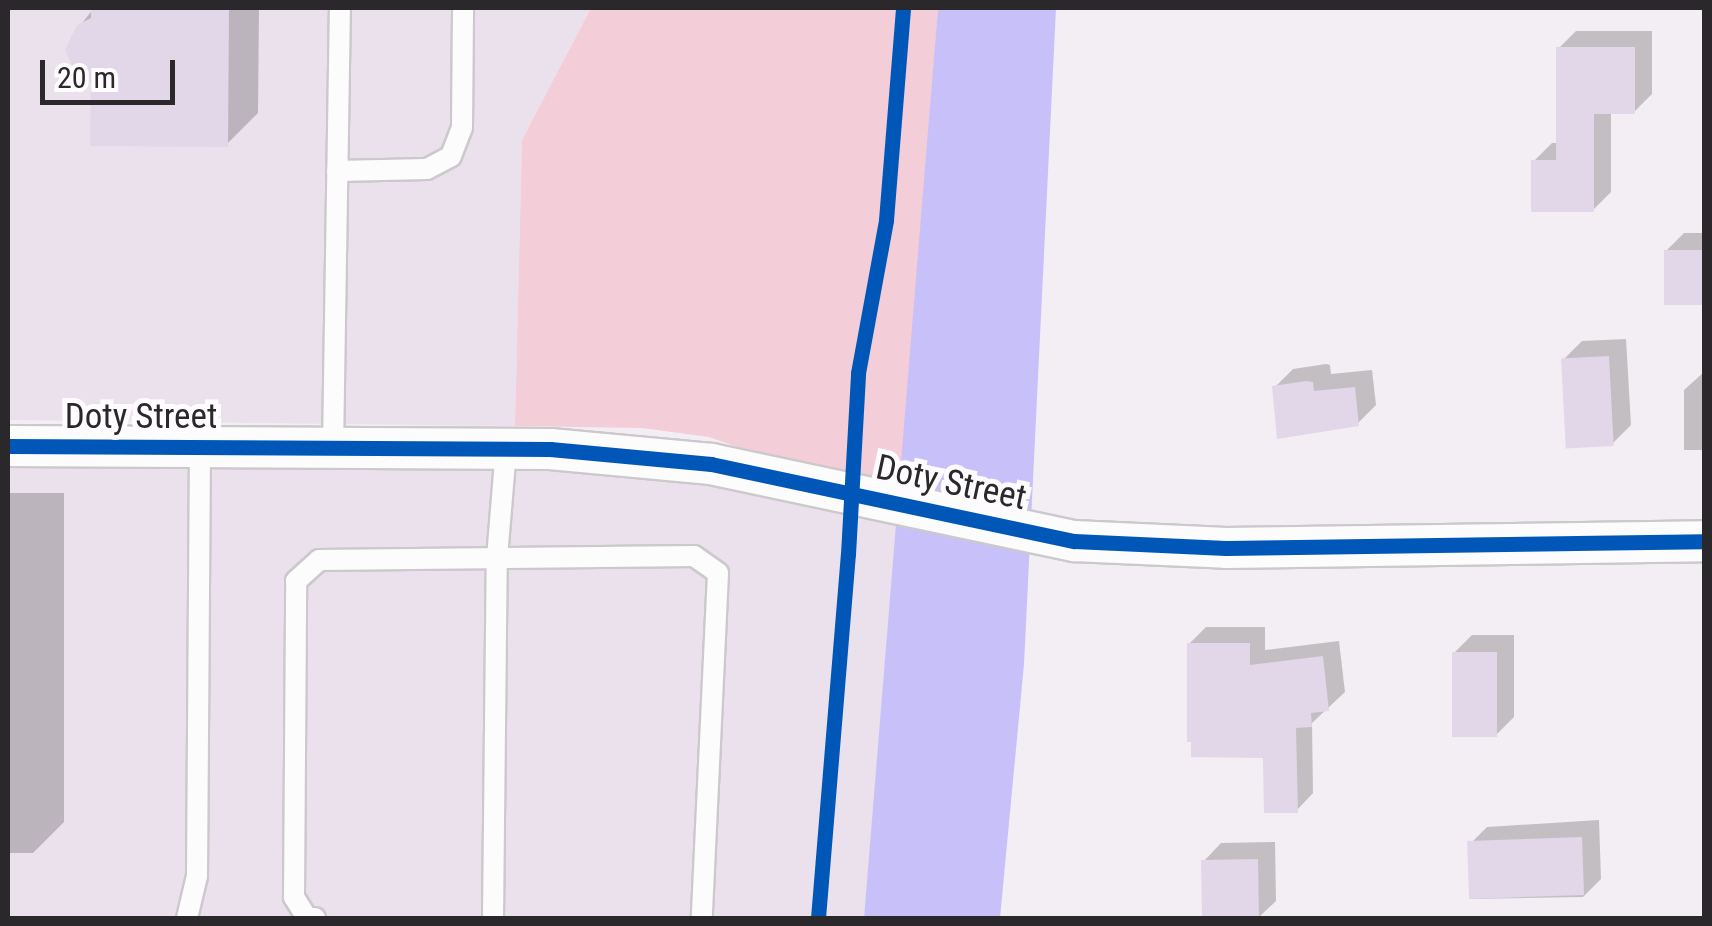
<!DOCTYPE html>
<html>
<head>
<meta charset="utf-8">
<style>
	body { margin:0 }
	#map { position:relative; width:1712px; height:926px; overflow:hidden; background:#f3eef3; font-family:"Roboto Condensed",sans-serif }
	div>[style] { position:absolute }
	.built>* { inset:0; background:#ebe1ec }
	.green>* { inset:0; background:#f3cdd8 }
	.water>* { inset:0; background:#c7c0f9 }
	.shadow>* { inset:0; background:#0003 }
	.building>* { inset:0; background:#e1d7e8; transform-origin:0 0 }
	.roads { filter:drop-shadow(2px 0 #ccc9cc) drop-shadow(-2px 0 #ccc9cc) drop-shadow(0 2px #ccc9cc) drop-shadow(0 -2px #ccc9cc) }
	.service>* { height:20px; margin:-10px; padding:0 10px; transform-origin:10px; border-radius:10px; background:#fdfcfd }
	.minor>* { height:40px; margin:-20px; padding:0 20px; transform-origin:20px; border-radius:20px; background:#fdfcfd }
	.cycleway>* { height:15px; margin:-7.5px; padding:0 7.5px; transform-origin:7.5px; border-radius:7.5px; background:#0057b8 }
	span { translate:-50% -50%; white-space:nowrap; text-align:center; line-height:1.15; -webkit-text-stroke:10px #fffcff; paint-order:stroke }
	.street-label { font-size:35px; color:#2b282b }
	.frame { position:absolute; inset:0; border:10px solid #2b282b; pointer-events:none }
	.scale { position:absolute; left:40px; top:60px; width:135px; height:45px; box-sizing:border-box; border:5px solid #2b282b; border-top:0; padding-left:12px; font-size:30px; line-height:35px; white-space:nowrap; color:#2b282b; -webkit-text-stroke:8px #fffcff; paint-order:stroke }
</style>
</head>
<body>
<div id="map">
	<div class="built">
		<div style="clip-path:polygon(8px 8px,591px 8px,522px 140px,515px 426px,8px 420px)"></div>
		<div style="clip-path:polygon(8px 446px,550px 449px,900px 504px,864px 918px,8px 918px)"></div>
	</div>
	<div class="green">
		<div style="clip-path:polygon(591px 8px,938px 8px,900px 504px,709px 437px,642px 428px,515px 426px,522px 140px)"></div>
	</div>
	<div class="water">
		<div style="clip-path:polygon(938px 8px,1056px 8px,1024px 664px,1000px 918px,864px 918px)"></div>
	</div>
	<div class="shadow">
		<div style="clip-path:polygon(94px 8px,259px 8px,258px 113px,227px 144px,94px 81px,79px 27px)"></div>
		<div style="clip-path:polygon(1576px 31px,1652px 31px,1652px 94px,1634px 112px,1611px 112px,1611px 192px,1593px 210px,1534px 161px,1552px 143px,1559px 143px,1559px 48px)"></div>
		<div style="clip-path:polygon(1684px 233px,1704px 233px,1704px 303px,1666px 303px,1666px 251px)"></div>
		<div style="clip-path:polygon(1626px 339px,1631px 425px,1613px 443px,1564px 359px,1582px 341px)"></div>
		<div style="clip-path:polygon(1326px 364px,1330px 365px,1331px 374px,1372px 370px,1376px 405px,1358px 423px,1275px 387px,1293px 369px)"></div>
		<div style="clip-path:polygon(1704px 372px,1704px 450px,1684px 450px,1684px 390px)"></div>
		<div style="clip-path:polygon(8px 493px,64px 493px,64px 822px,33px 853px,8px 853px)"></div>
		<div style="clip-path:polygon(1206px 627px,1265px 627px,1265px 650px,1339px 641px,1345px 692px,1312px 723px,1313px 793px,1297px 810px,1266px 756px,1194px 739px,1189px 644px)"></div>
		<div style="clip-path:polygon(1472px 635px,1514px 635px,1514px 717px,1496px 735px,1454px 653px)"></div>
		<div style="clip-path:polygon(1599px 820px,1601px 879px,1583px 897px,1470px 899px,1469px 845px,1487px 827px)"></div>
		<div style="clip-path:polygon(1275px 842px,1276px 901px,1258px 918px,1205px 918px,1204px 861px,1221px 843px)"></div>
	</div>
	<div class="building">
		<div style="clip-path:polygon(91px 8px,229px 8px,228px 147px,90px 146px,91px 83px,77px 76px,65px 50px,77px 25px,91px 18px)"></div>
		<div style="clip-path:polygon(1556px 47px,1635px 47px,1635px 114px,1594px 114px,1594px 212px,1531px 212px,1531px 160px,1556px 160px)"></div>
		<div style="left:1664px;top:250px;width:40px;height:55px"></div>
		<div style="left:1609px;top:356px;width:90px;height:48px;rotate:87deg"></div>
		<div style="clip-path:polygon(1306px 381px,1313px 382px,1314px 391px,1355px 387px,1359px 426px,1277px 439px,1272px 386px)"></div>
		<div style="clip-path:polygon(1187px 643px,1250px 643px,1250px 665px,1323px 656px,1329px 711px,1311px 713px,1312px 727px,1296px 728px,1298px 813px,1264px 813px,1263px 758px,1191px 757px,1191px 742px,1187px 742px)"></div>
		<div style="left:1452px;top:652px;width:45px;height:85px"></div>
		<div style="left:1582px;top:837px;width:58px;height:115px;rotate:88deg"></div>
		<div style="left:1258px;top:859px;width:59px;height:57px;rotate:89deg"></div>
	</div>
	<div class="roads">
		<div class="service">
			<div style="left:337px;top:171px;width:90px;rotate:-1.3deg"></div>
			<div style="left:427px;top:169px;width:27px;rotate:-28deg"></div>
			<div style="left:451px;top:156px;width:30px;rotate:-69deg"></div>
			<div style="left:462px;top:128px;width:120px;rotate:-89.5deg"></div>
			<div style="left:333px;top:448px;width:440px;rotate:-89.1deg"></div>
			<div style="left:187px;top:918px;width:43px;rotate:-76.6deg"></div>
			<div style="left:197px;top:876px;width:429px;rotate:-89.6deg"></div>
			<div style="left:315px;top:918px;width:8px;rotate:180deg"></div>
			<div style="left:307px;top:918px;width:25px;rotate:-122deg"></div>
			<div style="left:294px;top:897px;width:316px;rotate:-89.6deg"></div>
			<div style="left:296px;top:581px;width:31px;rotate:-42deg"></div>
			<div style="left:319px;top:560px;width:375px;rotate:-0.6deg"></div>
			<div style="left:694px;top:556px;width:29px;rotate:35deg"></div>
			<div style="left:718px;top:573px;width:345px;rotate:92.7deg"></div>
			<div style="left:493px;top:918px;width:360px;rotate:-89.4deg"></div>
			<div style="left:497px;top:558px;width:109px;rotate:-85.3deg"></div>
		</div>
		<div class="minor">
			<div style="left:8px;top:446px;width:542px;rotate:0.32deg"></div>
			<div style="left:550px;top:449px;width:162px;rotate:5.3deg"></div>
			<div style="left:711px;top:464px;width:371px;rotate:12deg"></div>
			<div style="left:1074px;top:541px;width:152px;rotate:2.6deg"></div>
			<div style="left:1226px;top:548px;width:478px;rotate:-0.8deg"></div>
		</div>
	</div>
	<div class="cycleway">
		<div style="left:8px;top:446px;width:542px;rotate:0.32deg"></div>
		<div style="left:550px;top:449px;width:162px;rotate:5.3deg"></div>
		<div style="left:711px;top:464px;width:371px;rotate:12deg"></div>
		<div style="left:1074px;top:541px;width:152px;rotate:2.6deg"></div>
		<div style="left:1226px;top:548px;width:478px;rotate:-0.8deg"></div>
		<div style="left:818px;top:918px;width:365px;rotate:-85.3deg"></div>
		<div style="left:848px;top:554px;width:181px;rotate:-86.8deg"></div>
		<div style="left:858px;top:373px;width:156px;rotate:-79.6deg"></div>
		<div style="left:886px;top:220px;width:213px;rotate:-85.4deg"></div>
	</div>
	<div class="street-label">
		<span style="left:141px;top:417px">Doty Street</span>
		<span style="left:951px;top:483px;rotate:12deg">Doty Street</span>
	</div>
	<div class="frame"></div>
	<div class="scale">20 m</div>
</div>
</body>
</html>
